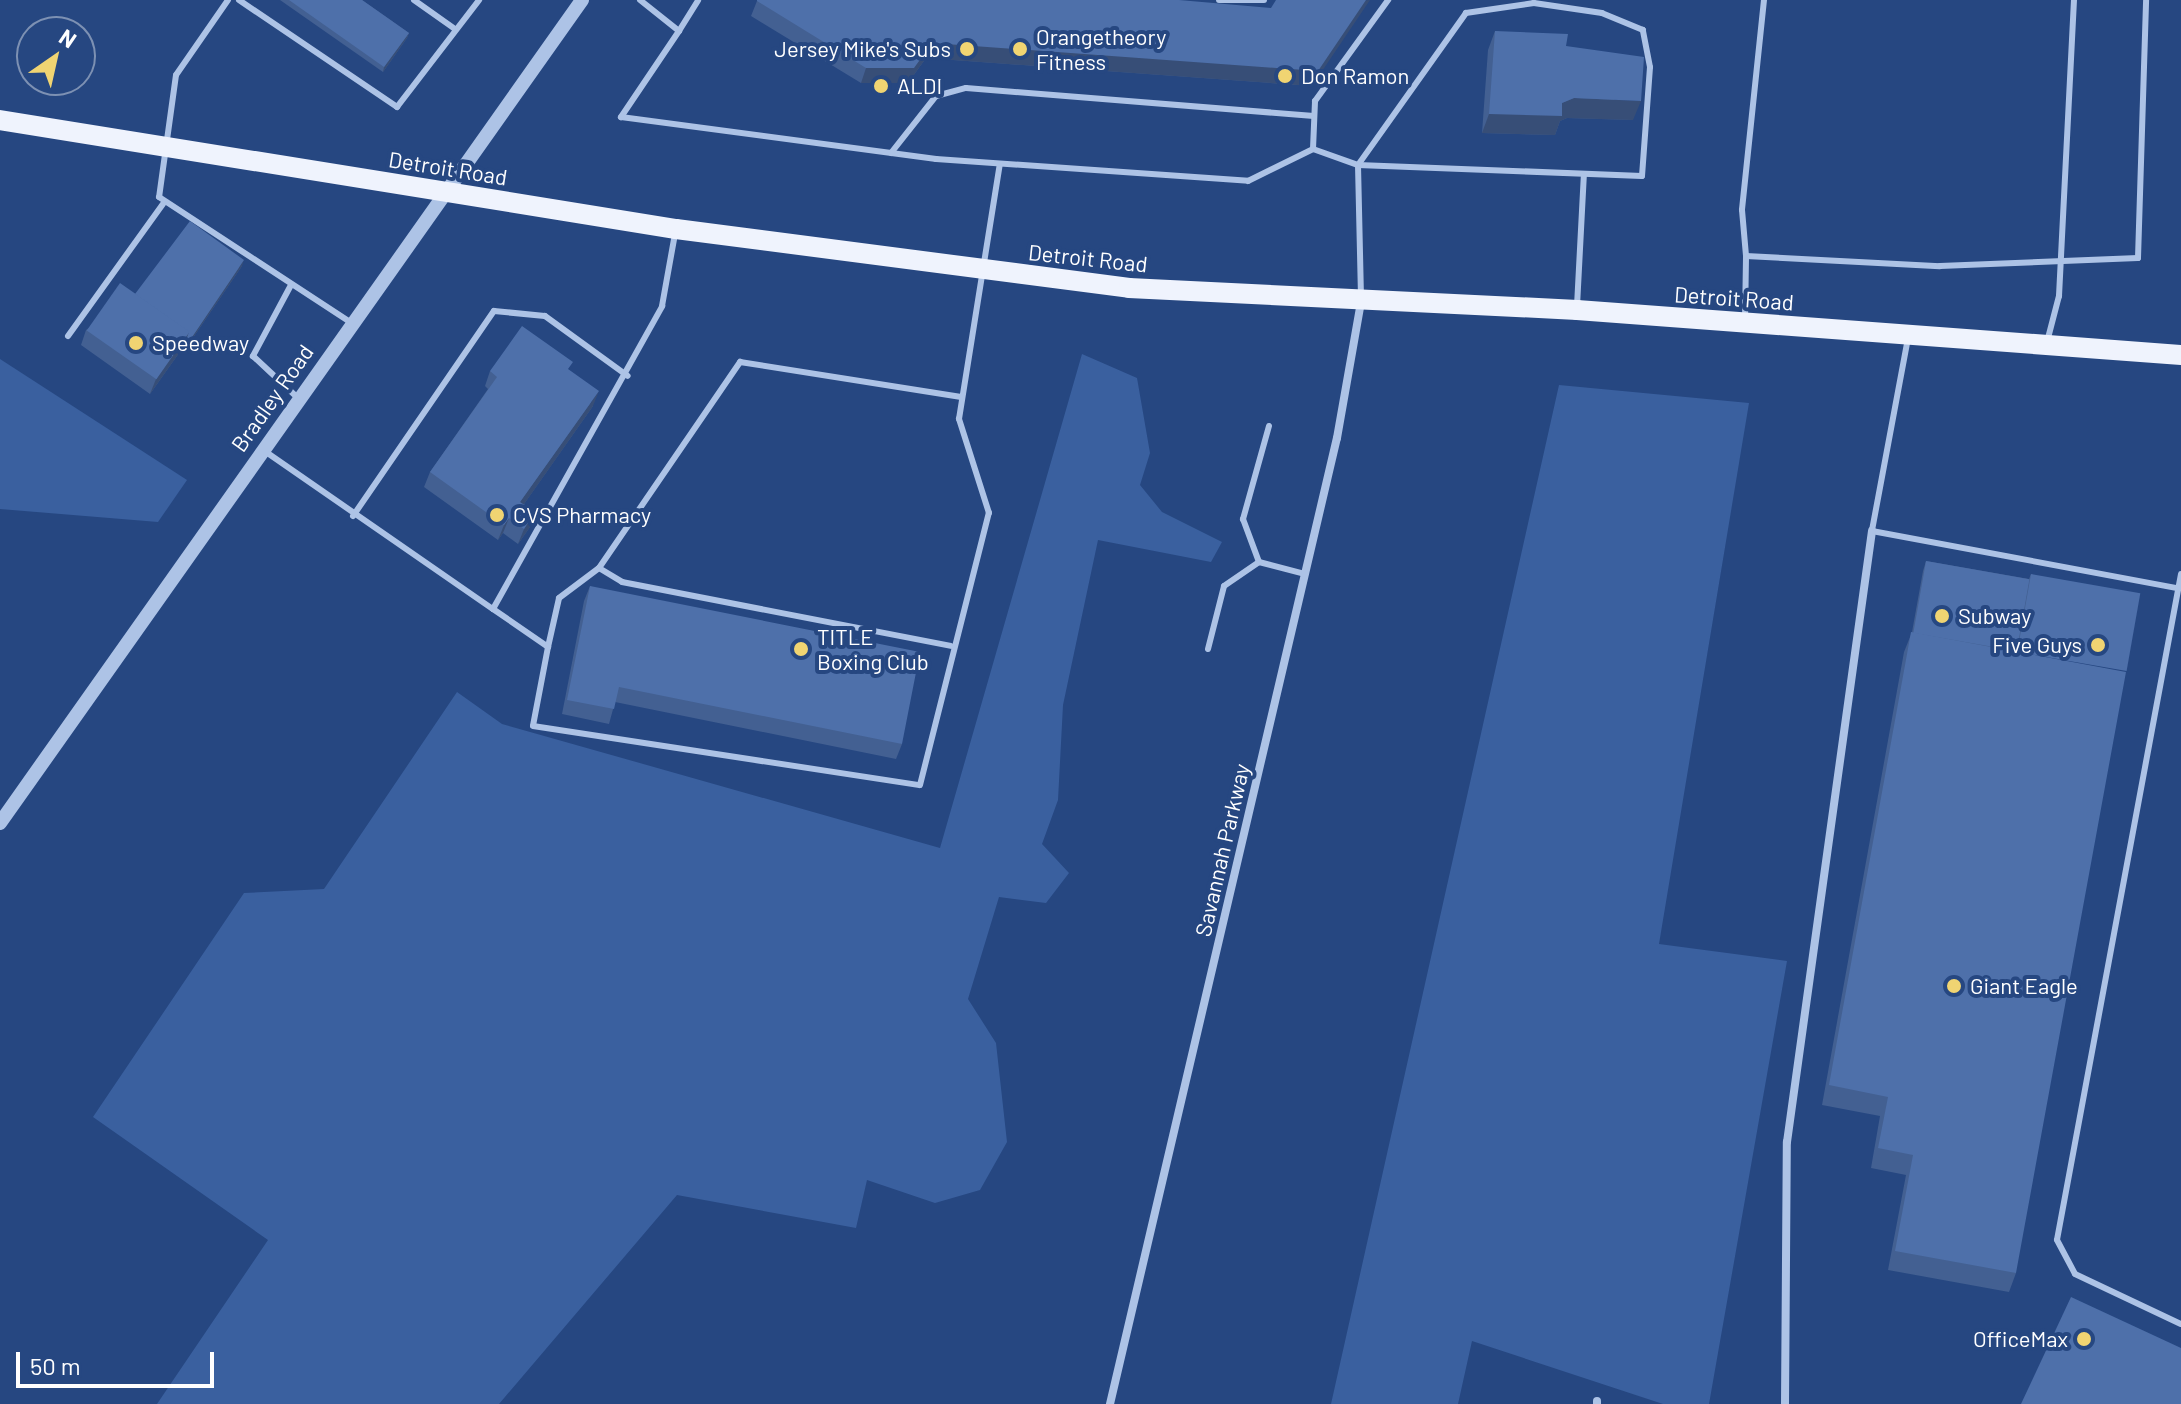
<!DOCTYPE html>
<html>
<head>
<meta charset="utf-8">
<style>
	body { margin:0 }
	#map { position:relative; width:2181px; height:1404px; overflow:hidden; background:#264781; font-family:Barlow,sans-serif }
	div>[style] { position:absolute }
	.green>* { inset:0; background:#3a609f }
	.service>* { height:6px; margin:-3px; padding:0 3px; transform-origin:3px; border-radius:3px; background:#adc3e6 }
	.minor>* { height:8px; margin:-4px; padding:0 4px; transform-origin:4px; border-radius:4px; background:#adc3e6 }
	.tertiary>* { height:14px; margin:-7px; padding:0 7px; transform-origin:7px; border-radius:7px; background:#adc3e6 }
	.primary>* { height:20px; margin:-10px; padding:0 10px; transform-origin:10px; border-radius:10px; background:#eff3fd }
	.wall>* { inset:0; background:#436092 }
	.shaded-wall>* { inset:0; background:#374e77 }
	.building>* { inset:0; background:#4e70aa; transform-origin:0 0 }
	.dots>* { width:22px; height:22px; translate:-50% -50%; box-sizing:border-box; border:4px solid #264781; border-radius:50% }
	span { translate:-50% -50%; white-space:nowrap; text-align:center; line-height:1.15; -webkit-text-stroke:8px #264781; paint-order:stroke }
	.poi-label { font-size:22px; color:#fff }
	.left { translate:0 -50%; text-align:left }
	.right { translate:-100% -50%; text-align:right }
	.street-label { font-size:22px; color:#fff }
	.north { position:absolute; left:16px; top:16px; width:80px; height:80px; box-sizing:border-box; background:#264781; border:2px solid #7d91b3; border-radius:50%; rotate:34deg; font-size:22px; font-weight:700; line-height:32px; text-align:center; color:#fff }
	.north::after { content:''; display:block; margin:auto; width:28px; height:36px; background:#f0d472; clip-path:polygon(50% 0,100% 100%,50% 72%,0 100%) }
	.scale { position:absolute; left:16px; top:1352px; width:198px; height:36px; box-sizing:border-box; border:4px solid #fff; border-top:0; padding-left:10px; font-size:24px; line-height:28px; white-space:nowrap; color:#fff; -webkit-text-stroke:6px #264781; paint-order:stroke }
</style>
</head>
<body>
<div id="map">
	<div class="green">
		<div style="clip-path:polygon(1082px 354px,1137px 378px,1150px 453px,1140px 485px,1162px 512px,1222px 542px,1211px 562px,1098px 540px,1063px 705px,1058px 800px,1042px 844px,1069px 873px,1046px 903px,999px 897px,968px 999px,996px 1043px,1007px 1142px,980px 1190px,935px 1203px,867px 1180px,856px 1228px,677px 1195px,499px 1404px,157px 1404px,268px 1240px,93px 1117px,244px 893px,324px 889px,457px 692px,502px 724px,940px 848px)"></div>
		<div style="clip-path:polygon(0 359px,187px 480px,158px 522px,0 509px)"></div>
		<div style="clip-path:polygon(1559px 385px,1749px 403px,1659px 944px,1787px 961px,1709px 1404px,1663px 1404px,1472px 1341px,1458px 1404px,1331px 1404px)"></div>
	</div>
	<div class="service">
		<div style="left:228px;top:0;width:91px;rotate:124.7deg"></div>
		<div style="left:176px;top:75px;width:123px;rotate:97.9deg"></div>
		<div style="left:159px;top:197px;width:232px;rotate:33.2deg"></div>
		<div style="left:239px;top:0;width:191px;rotate:34.1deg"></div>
		<div style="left:397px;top:107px;width:135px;rotate:-52.5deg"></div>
		<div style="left:414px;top:0;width:50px;rotate:35.3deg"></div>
		<div style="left:640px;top:0;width:50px;rotate:38.5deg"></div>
		<div style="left:679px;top:31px;width:104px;rotate:124deg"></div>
		<div style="left:621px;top:117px;width:318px;rotate:7.6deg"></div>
		<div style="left:936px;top:159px;width:313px;rotate:4deg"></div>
		<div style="left:1248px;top:181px;width:72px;rotate:-26.2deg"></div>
		<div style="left:1313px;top:149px;width:48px;rotate:19.6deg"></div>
		<div style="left:1358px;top:165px;width:284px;rotate:2.2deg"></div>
		<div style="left:1642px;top:176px;width:109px;rotate:-85.8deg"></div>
		<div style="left:1650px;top:67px;width:38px;rotate:-101deg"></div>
		<div style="left:1643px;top:30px;width:44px;rotate:-157.5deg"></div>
		<div style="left:1602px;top:13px;width:69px;rotate:-171.6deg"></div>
		<div style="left:1534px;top:3px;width:69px;rotate:171.6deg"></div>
		<div style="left:1466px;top:13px;width:186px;rotate:125.4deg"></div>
		<div style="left:1358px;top:165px;width:131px;rotate:88.7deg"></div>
		<div style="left:1219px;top:0;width:45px"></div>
		<div style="left:1764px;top:0;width:211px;rotate:96deg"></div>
		<div style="left:1742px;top:210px;width:46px;rotate:85deg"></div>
		<div style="left:1746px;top:256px;width:194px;rotate:3deg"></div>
		<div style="left:1940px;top:266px;width:198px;rotate:-2.3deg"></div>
		<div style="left:2138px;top:258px;width:258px;rotate:-88.2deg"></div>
		<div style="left:679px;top:31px;width:36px;rotate:-58deg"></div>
		<div style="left:1313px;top:149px;width:48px;rotate:-87.6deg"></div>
		<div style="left:1315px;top:101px;width:125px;rotate:-54.1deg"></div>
		<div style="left:891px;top:153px;width:73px;rotate:-51.7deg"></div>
		<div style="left:936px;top:96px;width:31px;rotate:-15deg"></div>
		<div style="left:966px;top:88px;width:349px;rotate:4.6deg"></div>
		<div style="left:291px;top:285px;width:81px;rotate:118.2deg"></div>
		<div style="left:253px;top:356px;width:63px;rotate:43.1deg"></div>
		<div style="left:1577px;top:306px;width:132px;rotate:-87deg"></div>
		<div style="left:1745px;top:321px;width:65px;rotate:-89.1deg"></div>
		<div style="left:68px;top:336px;width:163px;rotate:-54.3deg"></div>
		<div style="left:1908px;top:338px;width:196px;rotate:100.6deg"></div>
		<div style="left:1872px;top:531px;width:309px;rotate:10.6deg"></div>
		<div style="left:2047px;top:342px;width:48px;rotate:-75.4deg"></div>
		<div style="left:2059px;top:296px;width:296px;rotate:-87.1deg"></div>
		<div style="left:1269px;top:426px;width:97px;rotate:105.6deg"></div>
		<div style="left:1243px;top:519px;width:46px;rotate:69.6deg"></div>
		<div style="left:1259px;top:562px;width:48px;rotate:14.6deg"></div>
		<div style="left:266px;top:452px;width:276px;rotate:34.7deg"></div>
		<div style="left:493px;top:609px;width:347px;rotate:-60.8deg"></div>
		<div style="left:662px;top:306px;width:73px;rotate:-79.8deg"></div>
		<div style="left:353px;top:516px;width:249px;rotate:-55.5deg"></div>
		<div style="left:494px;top:311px;width:51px;rotate:5.6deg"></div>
		<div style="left:545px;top:316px;width:102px;rotate:35.9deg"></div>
		<div style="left:599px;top:568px;width:27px;rotate:31deg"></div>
		<div style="left:622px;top:582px;width:335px;rotate:11deg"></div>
		<div style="left:2181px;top:574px;width:677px;rotate:100.55deg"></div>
		<div style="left:2057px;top:1240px;width:38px;rotate:62deg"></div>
		<div style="left:2075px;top:1274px;width:117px;rotate:25.3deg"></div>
		<div style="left:493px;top:609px;width:67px;rotate:34.6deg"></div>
		<div style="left:548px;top:647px;width:80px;rotate:100.8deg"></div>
		<div style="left:533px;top:726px;width:391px;rotate:8.7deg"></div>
		<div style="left:920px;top:785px;width:281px;rotate:-75.8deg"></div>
		<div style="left:989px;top:513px;width:99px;rotate:-107.7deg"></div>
		<div style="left:959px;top:419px;width:258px;rotate:-80.9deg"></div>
		<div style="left:548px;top:647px;width:50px;rotate:-77.3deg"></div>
		<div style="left:559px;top:598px;width:50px;rotate:-36.9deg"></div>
		<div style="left:599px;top:568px;width:250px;rotate:-55.6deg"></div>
		<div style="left:740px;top:362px;width:224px;rotate:9deg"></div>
		<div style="left:1208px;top:649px;width:65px;rotate:-75.7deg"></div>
		<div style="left:1224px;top:586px;width:42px;rotate:-34.4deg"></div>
	</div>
	<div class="minor">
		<div style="left:1110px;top:1404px;width:992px;rotate:-76.78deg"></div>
		<div style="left:1337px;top:438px;width:138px;rotate:-80deg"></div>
		<div style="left:1597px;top:1404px;width:3px;rotate:-90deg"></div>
		<div style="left:1785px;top:1404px;width:262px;rotate:-89.6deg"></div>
		<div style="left:1787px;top:1142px;width:617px;rotate:-82.08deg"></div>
	</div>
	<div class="tertiary">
		<div style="left:0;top:823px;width:1008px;rotate:-54.73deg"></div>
	</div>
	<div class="primary">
		<div style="left:0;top:120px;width:685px;rotate:9.16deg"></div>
		<div style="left:676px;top:229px;width:457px;rotate:7.4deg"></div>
		<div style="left:1129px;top:288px;width:449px;rotate:2.8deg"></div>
		<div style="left:1577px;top:310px;width:606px;rotate:4.26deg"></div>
	</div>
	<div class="wall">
		<div style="clip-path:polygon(280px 0,362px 0,409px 33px,407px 38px,383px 72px)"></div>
		<div style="clip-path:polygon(757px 1px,1312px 86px,926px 58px,908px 83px,861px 83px,751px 16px)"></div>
		<div style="clip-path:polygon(1495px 31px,1566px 46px,1633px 120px,1567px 118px,1560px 121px,1555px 135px,1482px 133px,1488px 50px)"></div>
		<div style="clip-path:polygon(242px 266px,186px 348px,184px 346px,150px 394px,81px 345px,86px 330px,135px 294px)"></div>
		<div style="clip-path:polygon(490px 371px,570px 371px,593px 406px,524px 504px,535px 512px,530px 527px,518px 544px,503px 533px,498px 540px,424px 487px,430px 472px,488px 389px,485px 386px)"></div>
		<div style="clip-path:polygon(1926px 561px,2029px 579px,2031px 574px,2016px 1273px,2009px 1292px,1888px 1270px,1906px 1175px,1871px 1168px,1880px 1116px,1822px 1105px,1904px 652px,1912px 632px,1923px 571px)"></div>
		<div style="clip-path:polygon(590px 586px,902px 744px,896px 759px,615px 702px,609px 724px,562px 714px,584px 601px)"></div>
	</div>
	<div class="shaded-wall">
		<div style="clip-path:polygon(1370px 0,1312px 86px,926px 58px,908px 83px,861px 83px,866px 68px,932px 43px)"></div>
		<div style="clip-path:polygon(409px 33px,407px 38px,383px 72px,384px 67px)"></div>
		<div style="clip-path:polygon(1574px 98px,1641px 101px,1633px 120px,1567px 118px,1560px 121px,1555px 135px,1482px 133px,1489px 114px,1562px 103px)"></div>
		<div style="clip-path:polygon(244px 260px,242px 266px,186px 348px,188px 343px)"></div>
		<div style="clip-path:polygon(189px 332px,184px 346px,150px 394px,156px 379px)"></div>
		<div style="clip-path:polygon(599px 391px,593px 406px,515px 517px,520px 502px)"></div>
		<div style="clip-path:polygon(535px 512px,530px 527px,518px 544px,524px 529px)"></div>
		<div style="clip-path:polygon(509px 518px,503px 533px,498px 540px,504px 525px)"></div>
	</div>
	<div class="building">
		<div style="clip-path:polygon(289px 0,362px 0,409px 33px,384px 67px)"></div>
		<div style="clip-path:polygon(757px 0,1179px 0,1271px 8px,1276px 0,1366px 0,1318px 71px,932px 43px,914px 68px,866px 68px,757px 1px)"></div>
		<div style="clip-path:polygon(1495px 31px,1568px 34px,1566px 46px,1644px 57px,1641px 101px,1574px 98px,1562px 103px,1562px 116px,1489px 114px)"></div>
		<div style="clip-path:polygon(190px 221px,244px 260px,188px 343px,186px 341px,189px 332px,135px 294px)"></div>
		<div style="left:120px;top:283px;width:85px;height:58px;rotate:35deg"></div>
		<div style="clip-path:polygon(522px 326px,573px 362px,568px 369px,599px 391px,520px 502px,535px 512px,524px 529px,509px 518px,504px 525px,430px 472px,497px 377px,490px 371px)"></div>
		<div style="left:1926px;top:561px;width:105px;height:73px;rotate:10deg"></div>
		<div style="left:2031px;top:574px;width:111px;height:79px;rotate:10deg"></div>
		<div style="clip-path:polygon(590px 586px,920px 652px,902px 744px,619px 687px,614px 709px,567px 700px)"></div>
		<div style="clip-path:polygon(1911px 632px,2126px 672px,2016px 1273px,1895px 1251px,1913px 1155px,1878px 1148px,1888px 1097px,1829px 1085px)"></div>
		<div style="clip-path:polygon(2071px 1297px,2181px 1348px,2181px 1404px,2021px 1404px)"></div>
	</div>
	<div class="dots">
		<div style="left:967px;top:49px;background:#f0d472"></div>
		<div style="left:1020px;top:49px;background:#f0d472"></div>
		<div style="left:1285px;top:76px;background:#f0d472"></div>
		<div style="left:881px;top:86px;background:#f0d472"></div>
		<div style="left:136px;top:343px;background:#f0d472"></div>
		<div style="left:497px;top:515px;background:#f0d472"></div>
		<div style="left:1942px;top:616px;background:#f0d472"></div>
		<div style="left:2098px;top:645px;background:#f0d472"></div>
		<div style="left:801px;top:649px;background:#f0d472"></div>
		<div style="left:1954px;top:986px;background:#f0d472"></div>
		<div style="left:2084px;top:1339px;background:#f0d472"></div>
	</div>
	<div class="poi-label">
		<span class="left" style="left:1036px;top:49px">Orangetheory<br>Fitness</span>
		<span class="right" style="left:951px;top:49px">Jersey Mike's Subs</span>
		<span class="left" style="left:1301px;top:76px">Don Ramon</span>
		<span class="left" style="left:897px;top:86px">ALDI</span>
		<span class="left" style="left:152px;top:343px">Speedway</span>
		<span class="left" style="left:513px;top:515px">CVS Pharmacy</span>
		<span class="left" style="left:1958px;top:616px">Subway</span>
		<span class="left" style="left:817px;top:649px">TITLE<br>Boxing Club</span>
		<span class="right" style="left:2082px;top:645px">Five Guys</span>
		<span class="left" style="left:1970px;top:986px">Giant Eagle</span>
		<span class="right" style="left:2068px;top:1339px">OfficeMax</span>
	</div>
	<div class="street-label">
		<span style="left:448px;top:168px;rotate:9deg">Detroit Road</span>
		<span style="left:1088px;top:258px;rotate:6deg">Detroit Road</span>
		<span style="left:1734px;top:298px;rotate:4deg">Detroit Road</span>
		<span style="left:272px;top:398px;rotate:-55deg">Bradley Road</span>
		<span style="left:1222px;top:850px;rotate:-77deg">Savannah Parkway</span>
	</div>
	<div class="north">N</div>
	<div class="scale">50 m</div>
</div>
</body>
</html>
